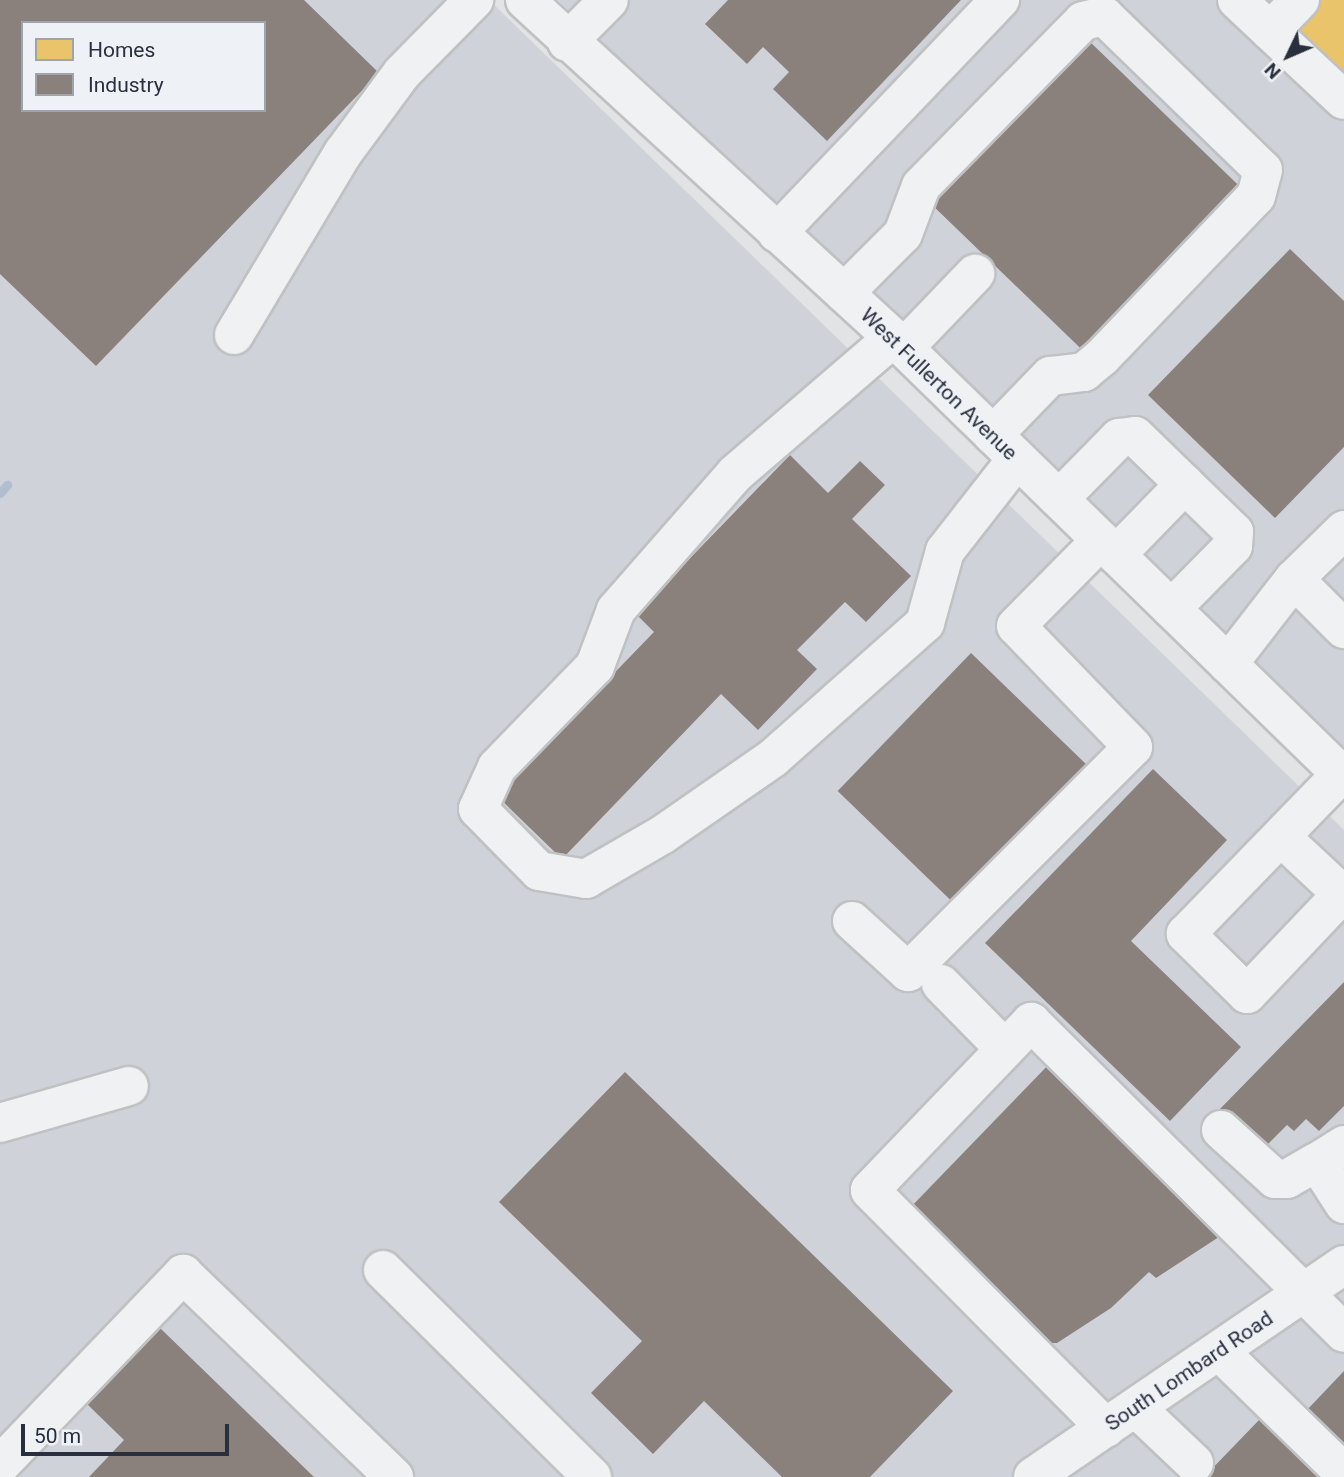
<!DOCTYPE html>
<html>
<head>
<meta charset="utf-8">
<style>
	body { margin:0 }
	#map { position:relative; width:1344px; height:1477px; overflow:hidden; background:#e1e3e5; font-family:Roboto,sans-serif }
	div>[style] { position:absolute }
	.built>* { inset:0; background:#cfd2d8 }
	.homes>* { inset:0; background:#e9c46a }
	.industry>* { inset:0; background:#8a817c; transform-origin:0 0 }
	.stream>* { height:9px; margin:-4.5px; padding:0 4.5px; transform-origin:4.5px; border-radius:4.5px; background:#b1becf }
	.roads { filter:drop-shadow(2px 0 #bfc1c3) drop-shadow(-2px 0 #bfc1c3) drop-shadow(0 2px #bfc1c3) drop-shadow(0 -2px #bfc1c3) }
	.minor>* { height:38px; margin:-19px; padding:0 19px; transform-origin:19px; border-radius:19px; background:#f0f1f2 }
	span { translate:-50% -50%; white-space:nowrap; text-align:center; line-height:1.15; -webkit-text-stroke:7px #eef1f5; paint-order:stroke }
	.street-label { font-size:21px; color:#292f3d }
	.legend { position:absolute; left:21px; top:21px; width:245px; height:91px; box-sizing:border-box; background:#eef1f5; border:2px solid #9fa3ab; margin:0; padding:9px 12px; list-style:none; font-size:21px; color:#292f3d }
	.legend li { display:flex; align-items:center; gap:14px; height:35px }
	.legend b { width:35px; border:2px solid #9fa3ab }
	.north { position:absolute; left:1253px; top:21px; width:70px; height:70px; -webkit-text-stroke:5px #eef1f5; paint-order:stroke; rotate:226deg; font-size:19px; font-weight:700; line-height:28px; text-align:center; color:#292f3d }
	.north::after { content:''; display:block; margin:auto; width:24px; height:32px; background:#292f3d; clip-path:polygon(50% 0,100% 100%,50% 72%,0 100%) }
	.scale { position:absolute; left:21px; top:1424px; width:208px; height:32px; box-sizing:border-box; border:4px solid #292f3d; border-top:0; padding-left:9px; font-size:21px; line-height:24px; white-space:nowrap; color:#292f3d; -webkit-text-stroke:5px #eef1f5; paint-order:stroke }
</style>
</head>
<body>
<div id="map">
	<div class="built">
		<div style="clip-path:polygon(evenodd,0 0,489px 0,1344px 830px,1344px 1477px,0 1477px,0 0,23px 23px,264px 23px,264px 110px,23px 110px,23px 23px)"></div>
		<div style="clip-path:polygon(558px 0,1344px 0,1344px 753px)"></div>
	</div>
	<div class="homes">
		<div style="clip-path:polygon(1318px 0,1344px 0,1344px 81px,1290px 29px)"></div>
	</div>
	<div class="industry">
		<div style="clip-path:polygon(evenodd,0 0,304px 0,379px 73px,96px 366px,0 274px,0 0,23px 23px,264px 23px,264px 110px,23px 110px,23px 23px)"></div>
		<div style="clip-path:polygon(728px 0,961px 0,827px 141px,773px 89px,789px 72px,763px 47px,747px 64px,705px 24px)"></div>
		<div style="left:1087px;top:39px;width:216px;height:227px;rotate:44deg"></div>
		<div style="clip-path:polygon(1290px 249px,1344px 301px,1344px 447px,1275px 518px,1148px 395px)"></div>
		<div style="clip-path:polygon(790px 455px,828px 493px,860px 461px,885px 485px,852px 519px,911px 576px,866px 622px,845px 602px,797px 650px,817px 669px,758px 730px,721px 694px,562px 859px,496px 795px,654px 632px,636px 614px)"></div>
		<div style="left:971px;top:653px;width:168px;height:192px;rotate:44deg"></div>
		<div style="clip-path:polygon(1153px 769px,1227px 840px,1131px 941px,1241px 1047px,1170px 1121px,985px 943px)"></div>
		<div style="clip-path:polygon(1344px 982px,1344px 1106px,1319px 1131px,1306px 1119px,1294px 1131px,1287px 1125px,1260px 1152px,1218px 1111px)"></div>
		<div style="clip-path:polygon(1056px 1057px,1225px 1233px,1156px 1278px,1149px 1272px,1111px 1308px,1057px 1343px,1043px 1343px,907px 1211px)"></div>
		<div style="clip-path:polygon(625px 1072px,953px 1391px,870px 1477px,782px 1477px,704px 1401px,653px 1454px,591px 1393px,642px 1341px,499px 1202px)"></div>
		<div style="clip-path:polygon(160px 1328px,314px 1477px,89px 1477px,124px 1440px,87px 1404px)"></div>
		<div style="clip-path:polygon(1344px 1371px,1344px 1447px,1306px 1411px)"></div>
		<div style="clip-path:polygon(1261px 1418px,1322px 1477px,1204px 1477px)"></div>
	</div>
	<div class="stream">
		<div style="left:0;top:493px;width:11px;rotate:-49deg"></div>
	</div>
	<div class="roads">
		<div class="minor">
			<div style="left:525px;top:0;width:515px;rotate:42.56deg"></div>
			<div style="left:904px;top:348px;width:615px;rotate:44.27deg"></div>
			<div style="left:1237px;top:0;width:146px;rotate:43.1deg"></div>
			<div style="left:1270px;top:31px;width:43px;rotate:-45.9deg"></div>
			<div style="left:567px;top:42px;width:59px;rotate:-45deg"></div>
			<div style="left:777px;top:233px;width:323px;rotate:-46.3deg"></div>
			<div style="left:844px;top:293px;width:83px;rotate:-45deg"></div>
			<div style="left:903px;top:234px;width:51px;rotate:-69.4deg"></div>
			<div style="left:921px;top:186px;width:231px;rotate:-45.5deg"></div>
			<div style="left:1083px;top:21px;width:22px;rotate:-13deg"></div>
			<div style="left:1104px;top:16px;width:221px;rotate:44.1deg"></div>
			<div style="left:1263px;top:170px;width:27px;rotate:105deg"></div>
			<div style="left:1256px;top:196px;width:223px;rotate:133.7deg"></div>
			<div style="left:1102px;top:357px;width:23px;rotate:140deg"></div>
			<div style="left:1084px;top:372px;width:34px;rotate:173deg"></div>
			<div style="left:1050px;top:376px;width:82px;rotate:134deg"></div>
			<div style="left:234px;top:335px;width:212px;rotate:-59.1deg"></div>
			<div style="left:343px;top:153px;width:99px;rotate:-53.6deg"></div>
			<div style="left:402px;top:73px;width:103px;rotate:-45.4deg"></div>
			<div style="left:893px;top:338px;width:208px;rotate:139.3deg"></div>
			<div style="left:735px;top:474px;width:181px;rotate:131.2deg"></div>
			<div style="left:616px;top:610px;width:60px;rotate:110.6deg"></div>
			<div style="left:595px;top:666px;width:141px;rotate:134.1deg"></div>
			<div style="left:497px;top:767px;width:46px;rotate:114.3deg"></div>
			<div style="left:478px;top:809px;width:87px;rotate:45.5deg"></div>
			<div style="left:539px;top:871px;width:48px;rotate:9.7deg"></div>
			<div style="left:586px;top:879px;width:88px;rotate:-30.1deg"></div>
			<div style="left:662px;top:835px;width:135px;rotate:-34.7deg"></div>
			<div style="left:773px;top:758px;width:203px;rotate:-41.6deg"></div>
			<div style="left:925px;top:623px;width:75px;rotate:-74.5deg"></div>
			<div style="left:945px;top:551px;width:117px;rotate:-52deg"></div>
			<div style="left:904px;top:348px;width:103px;rotate:-46.2deg"></div>
			<div style="left:1059px;top:499px;width:86px;rotate:-45.5deg"></div>
			<div style="left:1119px;top:438px;width:16px;rotate:-7deg"></div>
			<div style="left:1135px;top:436px;width:138px;rotate:44.1deg"></div>
			<div style="left:1234px;top:532px;width:14px;rotate:94deg"></div>
			<div style="left:1233px;top:546px;width:88px;rotate:134.5deg"></div>
			<div style="left:1116px;top:555px;width:99px;rotate:-45.8deg"></div>
			<div style="left:1294px;top:579px;width:71px;rotate:45deg"></div>
			<div style="left:1228px;top:664px;width:108px;rotate:-52.2deg"></div>
			<div style="left:1294px;top:579px;width:70px;rotate:-44.4deg"></div>
			<div style="left:1281px;top:837px;width:83px;rotate:43.1deg"></div>
			<div style="left:1342px;top:894px;width:138px;rotate:133.5deg"></div>
			<div style="left:1247px;top:994px;width:86px;rotate:-135.5deg"></div>
			<div style="left:1186px;top:934px;width:223px;rotate:-45.9deg"></div>
			<div style="left:852px;top:921px;width:76px;rotate:42.3deg"></div>
			<div style="left:908px;top:972px;width:318px;rotate:-45deg"></div>
			<div style="left:1133px;top:747px;width:168px;rotate:-134deg"></div>
			<div style="left:1016px;top:626px;width:121px;rotate:-45.3deg"></div>
			<div style="left:941px;top:984px;width:91px;rotate:45.4deg"></div>
			<div style="left:0;top:1123px;width:134px;rotate:-16deg"></div>
			<div style="left:1221px;top:1130px;width:73px;rotate:42.2deg"></div>
			<div style="left:1275px;top:1179px;width:12px"></div>
			<div style="left:1287px;top:1179px;width:34px;rotate:-30deg"></div>
			<div style="left:1317px;top:1162px;width:50px;rotate:57.3deg"></div>
			<div style="left:1317px;top:1162px;width:32px;rotate:-32deg"></div>
			<div style="left:383px;top:1270px;width:294px;rotate:44.7deg"></div>
			<div style="left:1219px;top:1351px;width:175px;rotate:44.3deg"></div>
			<div style="left:1136px;top:1408px;width:80px;rotate:43.5deg"></div>
			<div style="left:1106px;top:1428px;width:335px;rotate:-134.8deg"></div>
			<div style="left:870px;top:1190px;width:233px;rotate:-46.2deg"></div>
			<div style="left:1031px;top:1022px;width:441px;rotate:44.8deg"></div>
			<div style="left:0;top:1465px;width:265px;rotate:-46.2deg"></div>
			<div style="left:183px;top:1274px;width:293px;rotate:43.9deg"></div>
			<div style="left:1033px;top:1477px;width:376px;rotate:-34.3deg"></div>
		</div>
	</div>
	<div class="street-label">
		<span style="left:939px;top:384px;rotate:44deg">West Fullerton Avenue</span>
		<span style="left:1189px;top:1371px;rotate:-34deg">South Lombard Road</span>
	</div>
	<ul class="legend">
	<li><b style="height:19px;background:#e9c46a"></b>Homes</li>
	<li><b style="height:19px;background:#8a817c"></b>Industry</li>
	</ul>
	<div class="north">N</div>
	<div class="scale">50 m</div>
</div>
</body>
</html>
